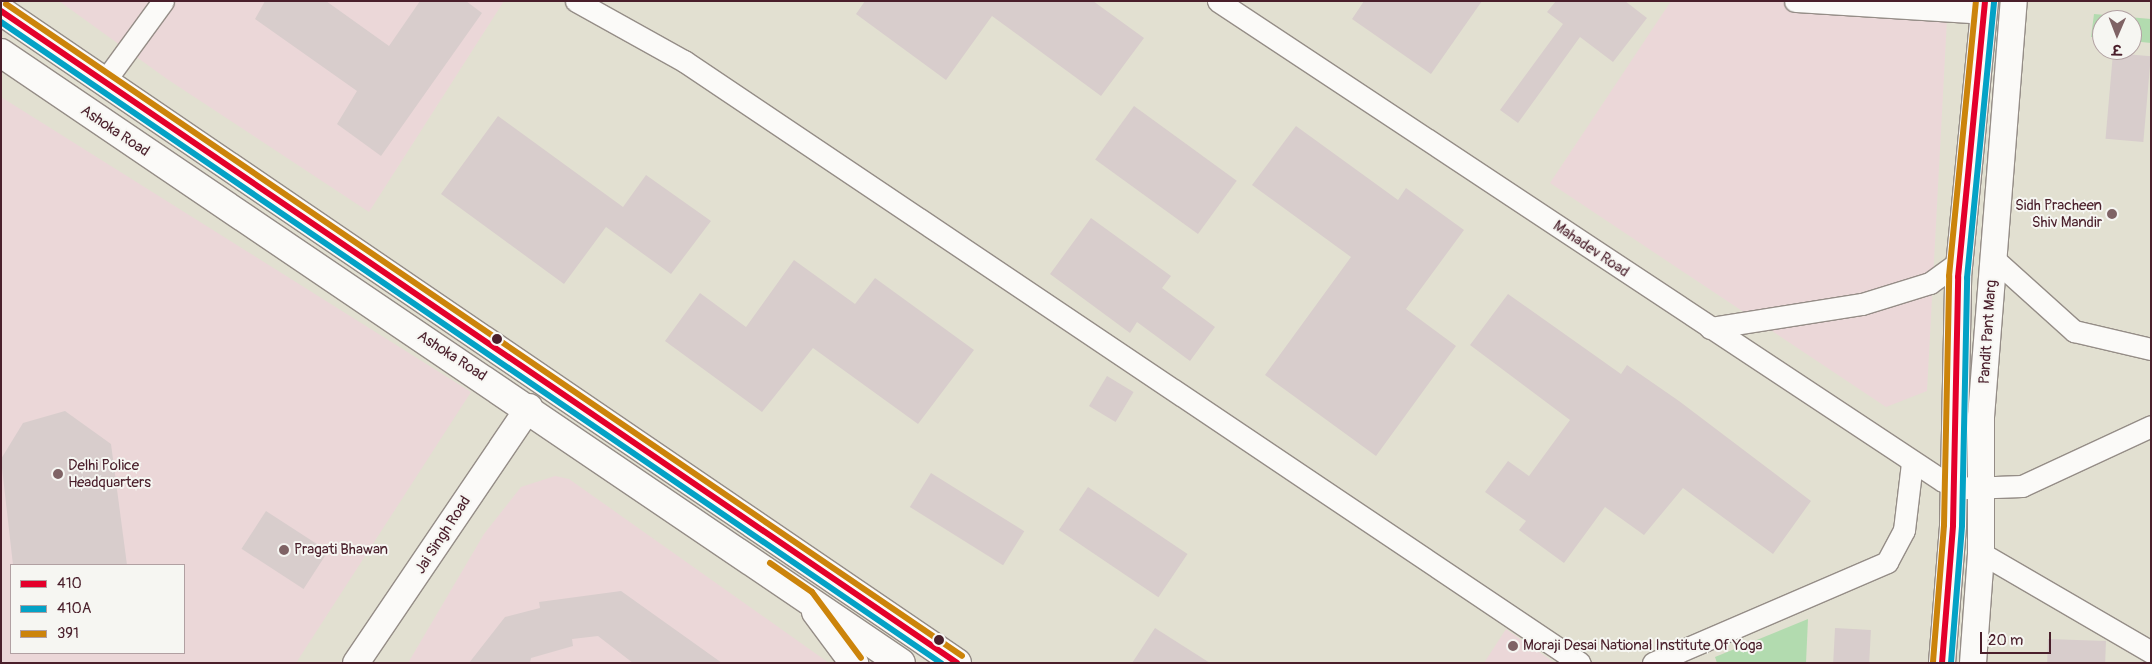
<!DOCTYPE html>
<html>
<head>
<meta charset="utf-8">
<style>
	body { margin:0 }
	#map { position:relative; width:2152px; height:664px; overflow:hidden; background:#e2e0d1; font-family:Pangolin,"Playpen Sans Deva",sans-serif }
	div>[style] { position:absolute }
	.built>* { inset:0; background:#ebd7d8 }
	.green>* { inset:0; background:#b2dbaf }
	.building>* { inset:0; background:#d8cdcc; transform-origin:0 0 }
	.roads { filter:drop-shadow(1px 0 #958d87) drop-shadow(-1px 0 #958d87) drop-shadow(0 1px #958d87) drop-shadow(0 -1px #958d87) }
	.minor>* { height:21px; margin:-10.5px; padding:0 10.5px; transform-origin:10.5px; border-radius:10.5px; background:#fbfaf8 }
	.tertiary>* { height:26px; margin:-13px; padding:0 13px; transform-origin:13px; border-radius:13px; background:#fbfaf8 }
	.secondary>* { height:28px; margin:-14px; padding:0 14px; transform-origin:14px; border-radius:14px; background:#fbfaf8 }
	.bus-1>* { height:6px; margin:-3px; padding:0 3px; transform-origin:3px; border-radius:3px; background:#e4002b }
	.bus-2>* { height:6px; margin:-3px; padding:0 3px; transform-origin:3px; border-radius:3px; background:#04a2c6 }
	.bus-3>* { height:6px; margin:-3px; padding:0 3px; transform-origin:3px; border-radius:3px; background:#cc840b }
	.dots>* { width:14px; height:14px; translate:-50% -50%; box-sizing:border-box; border:2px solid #f6f6f2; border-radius:50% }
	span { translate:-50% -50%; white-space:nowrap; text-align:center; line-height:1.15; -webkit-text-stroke:4px #f6f6f2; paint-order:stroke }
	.street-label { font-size:15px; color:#4a1f2b }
	.poi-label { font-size:15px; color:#4a1f2b }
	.right { translate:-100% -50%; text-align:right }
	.left { translate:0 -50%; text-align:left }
	.frame { position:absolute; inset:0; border:2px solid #4a1f2b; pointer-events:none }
	.legend { position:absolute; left:10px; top:564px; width:175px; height:90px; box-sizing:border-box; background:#f6f6f2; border:1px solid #b1a0a2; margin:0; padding:6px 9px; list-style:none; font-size:15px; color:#4a1f2b }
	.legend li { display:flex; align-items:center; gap:10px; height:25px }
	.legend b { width:25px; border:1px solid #b1a0a2 }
	.north { position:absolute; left:2092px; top:10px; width:50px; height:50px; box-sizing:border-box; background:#f6f6f2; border:1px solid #b1a0a2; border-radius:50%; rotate:181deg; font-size:14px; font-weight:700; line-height:20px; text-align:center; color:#4a1f2b }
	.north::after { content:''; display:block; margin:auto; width:18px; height:22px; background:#7f6365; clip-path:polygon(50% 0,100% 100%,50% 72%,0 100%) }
	.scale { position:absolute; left:1980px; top:632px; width:71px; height:22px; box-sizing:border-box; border:2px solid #4a1f2b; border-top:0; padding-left:6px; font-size:15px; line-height:18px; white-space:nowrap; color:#4a1f2b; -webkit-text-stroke:4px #f6f6f2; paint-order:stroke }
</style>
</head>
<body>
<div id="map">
	<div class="built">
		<div style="clip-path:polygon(59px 1px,504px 1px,369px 212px,167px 79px)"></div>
		<div style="clip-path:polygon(1671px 1px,1948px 1px,1927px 391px,1886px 407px,1550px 183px)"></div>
		<div style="clip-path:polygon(evenodd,1px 97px,471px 392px,296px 663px,1px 663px,1px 97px,11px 565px,184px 565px,184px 653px,11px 653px,11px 565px)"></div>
		<div style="clip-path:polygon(555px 476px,569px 479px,829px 663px,408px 663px,484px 534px,521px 487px)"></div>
		<div style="clip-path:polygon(1506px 629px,1555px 663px,1484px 663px)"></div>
	</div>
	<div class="green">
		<div style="clip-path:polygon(2094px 14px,2151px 19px,2151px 43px,2132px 41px,2132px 20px,2102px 20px,2102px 38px,2091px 37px)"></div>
		<div style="clip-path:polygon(1808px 619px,1806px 663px,1717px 663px,1715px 657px)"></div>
	</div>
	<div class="building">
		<div style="clip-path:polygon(265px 1px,326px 1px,389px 46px,420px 1px,466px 1px,482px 13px,381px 156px,337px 124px,357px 91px,255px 19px)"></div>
		<div style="clip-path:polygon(865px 1px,1093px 1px,1144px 38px,1101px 96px,992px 16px,946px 80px,856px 14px)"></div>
		<div style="clip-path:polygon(1364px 1px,1482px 1px,1431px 74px,1352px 19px)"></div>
		<div style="clip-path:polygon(1556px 1px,1625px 1px,1647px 18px,1613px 62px,1580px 37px,1518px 123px,1500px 110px,1563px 24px,1547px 12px)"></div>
		<div style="left:2113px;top:53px;width:38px;height:86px;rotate:5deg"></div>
		<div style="left:1134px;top:106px;width:127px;height:66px;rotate:36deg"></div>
		<div style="clip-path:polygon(498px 116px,623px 207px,646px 175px,711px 221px,671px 274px,606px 227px,564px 284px,441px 194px)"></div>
		<div style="clip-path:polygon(1296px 126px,1398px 200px,1406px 188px,1464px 230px,1406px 309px,1456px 346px,1376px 456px,1265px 375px,1351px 257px,1252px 185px)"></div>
		<div style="clip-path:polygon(1091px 218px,1171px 276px,1162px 288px,1215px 327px,1190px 361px,1137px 322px,1130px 333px,1050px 274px)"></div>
		<div style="clip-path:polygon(794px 260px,855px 304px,875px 278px,974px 350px,918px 424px,813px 348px,762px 412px,665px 341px,700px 293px,746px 327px)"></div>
		<div style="clip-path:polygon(1508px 294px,1621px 374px,1627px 365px,1679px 401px,1811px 501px,1773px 554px,1683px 488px,1644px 535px,1605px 507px,1564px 563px,1519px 530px,1526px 521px,1485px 492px,1508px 461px,1529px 476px,1570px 420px,1470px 345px)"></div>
		<div style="left:1107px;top:376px;width:31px;height:35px;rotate:31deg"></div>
		<div style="clip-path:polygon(65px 411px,111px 444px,127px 565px,13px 565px,1px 459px,23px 423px)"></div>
		<div style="left:931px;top:473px;width:110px;height:40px;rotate:32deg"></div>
		<div style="left:1088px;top:487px;width:120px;height:52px;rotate:34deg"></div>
		<div style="left:266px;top:511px;width:74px;height:45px;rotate:33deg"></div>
		<div style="clip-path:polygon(621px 591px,722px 663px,633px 663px,598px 636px,572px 639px,573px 646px,531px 658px,530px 663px,469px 663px,505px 617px,540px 608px,539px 602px)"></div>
		<div style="clip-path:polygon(1155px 628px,1210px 663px,1132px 663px)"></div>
		<div style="left:1835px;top:628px;width:36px;height:35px;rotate:3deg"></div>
		<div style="left:2048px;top:639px;width:58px;height:24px;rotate:2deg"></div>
	</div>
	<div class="roads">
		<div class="minor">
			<div style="left:576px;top:1px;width:124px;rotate:29.1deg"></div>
			<div style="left:684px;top:61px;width:1079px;rotate:33.9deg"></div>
			<div style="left:1218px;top:1px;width:869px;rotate:33.51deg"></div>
			<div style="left:1943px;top:481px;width:26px;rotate:16deg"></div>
			<div style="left:1968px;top:488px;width:54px;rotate:-2.1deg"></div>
			<div style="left:2022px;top:486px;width:142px;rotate:-24.9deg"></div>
			<div style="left:1795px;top:1px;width:189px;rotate:3.6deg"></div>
			<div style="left:104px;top:82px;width:100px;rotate:-53.9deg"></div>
			<div style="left:1994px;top:259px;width:108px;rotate:42deg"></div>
			<div style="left:2074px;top:331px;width:79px;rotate:13.2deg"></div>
			<div style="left:1710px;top:328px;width:154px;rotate:-9deg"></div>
			<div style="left:1862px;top:304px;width:71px;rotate:-17.2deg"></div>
			<div style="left:1930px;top:283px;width:37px;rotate:-36deg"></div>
			<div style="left:1981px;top:553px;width:197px;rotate:30.2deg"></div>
			<div style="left:1653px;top:663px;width:255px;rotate:-23.3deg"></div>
			<div style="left:1887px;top:562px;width:36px;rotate:-62deg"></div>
			<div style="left:1904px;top:530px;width:67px;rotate:-83.2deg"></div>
		</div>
		<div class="tertiary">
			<div style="left:356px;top:663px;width:309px;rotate:-55.9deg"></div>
			<div style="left:1942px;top:663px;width:138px;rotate:-85.4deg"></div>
			<div style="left:1953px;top:525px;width:248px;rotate:-88.8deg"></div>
			<div style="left:1958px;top:277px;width:277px;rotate:-84.4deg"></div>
			<div style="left:1973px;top:663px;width:110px;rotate:-85.8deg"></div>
			<div style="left:1981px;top:553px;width:136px;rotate:-90deg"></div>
			<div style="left:1981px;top:417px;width:417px;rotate:-85.5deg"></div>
		</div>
		<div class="secondary">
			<div style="left:1px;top:11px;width:1157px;rotate:34.29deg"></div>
			<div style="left:1px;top:53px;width:1087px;rotate:34.13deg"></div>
			<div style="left:816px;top:612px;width:64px;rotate:53.3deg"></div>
		</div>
	</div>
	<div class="bus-1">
		<div style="left:1px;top:11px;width:1157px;rotate:34.29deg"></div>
		<div style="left:1942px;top:663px;width:138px;rotate:-85.4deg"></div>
		<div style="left:1953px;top:525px;width:248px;rotate:-88.8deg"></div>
		<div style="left:1958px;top:277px;width:277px;rotate:-84.4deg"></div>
	</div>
	<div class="bus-2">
		<div style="left:1px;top:22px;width:1138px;rotate:34.29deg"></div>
		<div style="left:1951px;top:663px;width:138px;rotate:-85.4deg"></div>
		<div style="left:1962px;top:525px;width:247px;rotate:-88.8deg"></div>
		<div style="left:1967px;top:278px;width:277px;rotate:-84.4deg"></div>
	</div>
	<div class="bus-3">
		<div style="left:6px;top:4px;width:1157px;rotate:34.29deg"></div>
		<div style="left:770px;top:563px;width:51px;rotate:34.6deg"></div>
		<div style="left:812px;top:592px;width:82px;rotate:53.4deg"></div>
		<div style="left:1933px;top:662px;width:137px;rotate:-85.4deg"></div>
		<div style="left:1944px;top:525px;width:249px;rotate:-88.8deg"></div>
		<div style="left:1949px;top:276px;width:276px;rotate:-84.4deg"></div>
	</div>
	<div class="dots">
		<div style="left:2112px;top:214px;background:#7f6365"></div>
		<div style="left:497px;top:339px;background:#4a1f2b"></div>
		<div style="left:58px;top:474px;background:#7f6365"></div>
		<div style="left:284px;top:550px;background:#7f6365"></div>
		<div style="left:939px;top:640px;background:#4a1f2b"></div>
		<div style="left:1513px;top:646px;background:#7f6365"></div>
	</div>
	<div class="street-label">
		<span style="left:115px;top:131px;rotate:34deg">Ashoka Road</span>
		<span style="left:1591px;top:249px;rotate:34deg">Mahadev Road</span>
		<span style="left:1988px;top:332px;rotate:-86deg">Pandit Pant Marg</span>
		<span style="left:452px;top:356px;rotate:33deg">Ashoka Road</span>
		<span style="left:443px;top:535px;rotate:-57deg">Jai Singh Road</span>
	</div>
	<div class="poi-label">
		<span class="right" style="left:2102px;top:214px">Sidh Pracheen<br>Shiv Mandir</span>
		<span class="left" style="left:68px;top:474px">Delhi Police<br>Headquarters</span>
		<span class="left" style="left:294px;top:550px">Pragati Bhawan</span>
		<span class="left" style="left:1523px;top:646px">Moraji Desai National Institute Of Yoga</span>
	</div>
	<div class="frame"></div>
	<ul class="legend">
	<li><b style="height:6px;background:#e4002b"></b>410</li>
	<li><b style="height:6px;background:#04a2c6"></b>410A</li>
	<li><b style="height:6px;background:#cc840b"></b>391</li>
	</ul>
	<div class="north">उ</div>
	<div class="scale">20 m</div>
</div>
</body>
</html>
